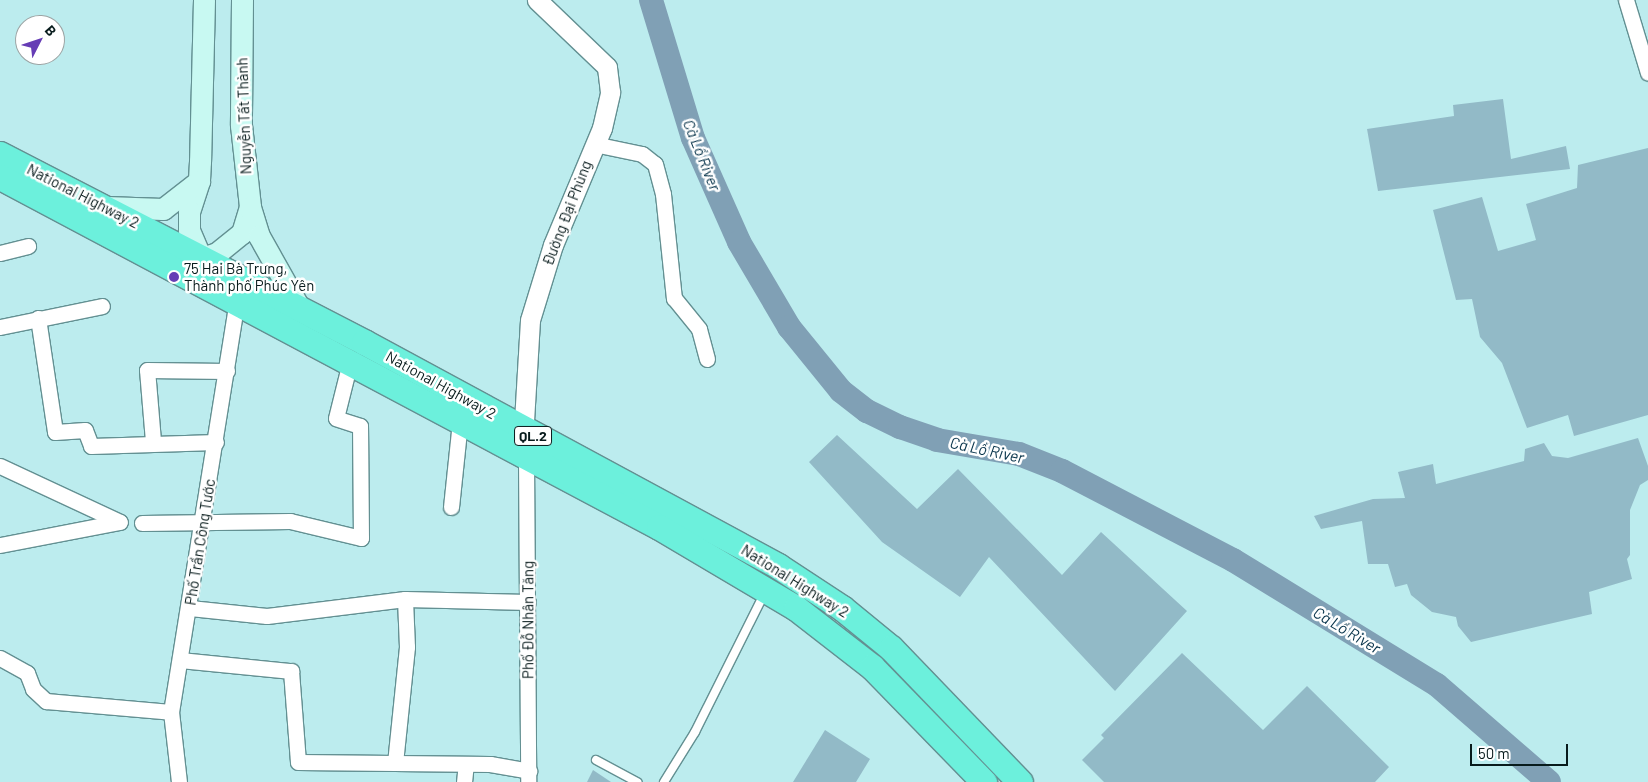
<!DOCTYPE html>
<html>
<head>
<meta charset="utf-8">
<style>
	body { margin:0 }
	#map { position:relative; width:1648px; height:782px; overflow:hidden; background:#bcecee; font-family:Barlow,sans-serif }
	div>[style] { position:absolute }
	.river>* { height:24px; margin:-12px; padding:0 12px; transform-origin:12px; border-radius:12px; background:#80a0b5 }
	.building>* { inset:0; background:#92bac7 }
	.roads { filter:drop-shadow(1px 0 #639092) drop-shadow(-1px 0 #639092) drop-shadow(0 1px #639092) drop-shadow(0 -1px #639092) }
	.service>* { height:8px; margin:-4px; padding:0 4px; transform-origin:4px; border-radius:4px; background:#fff }
	.minor>* { height:15px; margin:-7.5px; padding:0 7.5px; transform-origin:7.5px; border-radius:7.5px; background:#fff }
	.tertiary>* { height:19px; margin:-9.5px; padding:0 9.5px; transform-origin:9.5px; border-radius:9.5px; background:#fff }
	.secondary>* { height:21px; margin:-10.5px; padding:0 10.5px; transform-origin:10.5px; border-radius:10.5px; background:#c8f9f2 }
	.trunk>* { height:25px; margin:-12.5px; padding:0 12.5px; transform-origin:12.5px; border-radius:12.5px; background:#6cf0dc }
	.dots>* { width:14px; height:14px; translate:-50% -50%; box-sizing:border-box; border:2px solid #fff; border-radius:50% }
	span { translate:-50% -50%; white-space:nowrap; text-align:center; line-height:1.15; -webkit-text-stroke:5px #fff; paint-order:stroke }
	.shield-label span { padding:1px 4px; background:#fff; border:1px solid; border-radius:4px; -webkit-text-stroke-width:0 }
	.shield-label { font-size:14px; color:#081b1c; font-weight:700 }
	.street-label { font-size:15px; color:#081b1c }
	.poi-label { font-size:15px; color:#081b1c }
	.left { translate:0 -50%; text-align:left }
	.water-label { font-size:16px; color:#07334a; font-style:italic }
	.north { position:absolute; left:15px; top:15px; width:50px; height:50px; box-sizing:border-box; background:#fff; border:1px solid #9ca4a4; border-radius:50%; rotate:49deg; font-size:14px; font-weight:700; line-height:20px; text-align:center; color:#081b1c }
	.north::after { content:''; display:block; margin:auto; width:18px; height:22px; background:#663db5; clip-path:polygon(50% 0,100% 100%,50% 72%,0 100%) }
	.scale { position:absolute; left:1470px; top:744px; width:98px; height:22px; box-sizing:border-box; border:2px solid #081b1c; border-top:0; padding-left:6px; font-size:15px; line-height:18px; white-space:nowrap; color:#081b1c; -webkit-text-stroke:4px #fff; paint-order:stroke }
</style>
</head>
<body>
<div id="map">
	<div class="river">
		<div style="left:651px;top:0;width:144px;rotate:73.1deg"></div>
		<div style="left:693px;top:138px;width:114px;rotate:66.1deg"></div>
		<div style="left:739px;top:242px;width:99px;rotate:59.5deg"></div>
		<div style="left:789px;top:327px;width:82px;rotate:50.9deg"></div>
		<div style="left:841px;top:391px;width:33px;rotate:38deg"></div>
		<div style="left:867px;top:411px;width:37px;rotate:26deg"></div>
		<div style="left:900px;top:427px;width:39px;rotate:19deg"></div>
		<div style="left:937px;top:440px;width:83px;rotate:9.7deg"></div>
		<div style="left:1019px;top:454px;width:46px;rotate:21.6deg"></div>
		<div style="left:1062px;top:471px;width:193px;rotate:27.5deg"></div>
		<div style="left:1233px;top:560px;width:239px;rotate:31.5deg"></div>
		<div style="left:1437px;top:685px;width:148px;rotate:40.9deg"></div>
	</div>
	<div class="building">
		<div style="clip-path:polygon(1503px 99px,1511px 159px,1566px 146px,1570px 169px,1378px 191px,1367px 129px,1454px 116px,1453px 105px)"></div>
		<div style="clip-path:polygon(1648px 148px,1648px 415px,1574px 436px,1568px 415px,1527px 428px,1502px 363px,1480px 337px,1472px 299px,1456px 300px,1433px 210px,1482px 197px,1498px 251px,1536px 240px,1526px 204px,1577px 188px,1578px 165px)"></div>
		<div style="clip-path:polygon(837px 435px,917px 509px,958px 469px,1062px 575px,1101px 532px,1187px 611px,1115px 691px,989px 557px,960px 597px,882px 542px,809px 462px)"></div>
		<div style="clip-path:polygon(1638px 438px,1648px 466px,1648px 480px,1640px 485px,1630px 510px,1630px 555px,1627px 559px,1632px 579px,1589px 592px,1592px 614px,1471px 642px,1458px 626px,1456px 617px,1432px 612px,1411px 595px,1407px 584px,1395px 587px,1388px 564px,1368px 564px,1362px 521px,1321px 529px,1314px 516px,1373px 499px,1405px 498px,1398px 472px,1433px 464px,1436px 484px,1524px 461px,1525px 449px,1544px 443px,1552px 456px,1568px 458px)"></div>
		<div style="clip-path:polygon(1182px 653px,1263px 730px,1307px 686px,1389px 767px,1375px 782px,1104px 782px,1082px 760px,1104px 738px,1101px 735px)"></div>
		<div style="clip-path:polygon(825px 730px,870px 759px,856px 782px,793px 782px)"></div>
		<div style="clip-path:polygon(593px 770px,611px 782px,587px 782px)"></div>
	</div>
	<div class="roads">
		<div class="service">
			<div style="left:596px;top:760px;width:47px;rotate:28.2deg"></div>
			<div style="left:664px;top:782px;width:59px;rotate:-58.2deg"></div>
			<div style="left:695px;top:732px;width:154px;rotate:-63.4deg"></div>
		</div>
		<div class="minor">
			<div style="left:1626px;top:0;width:76px;rotate:73.2deg"></div>
			<div style="left:594px;top:144px;width:49px;rotate:11.8deg"></div>
			<div style="left:642px;top:154px;width:16px;rotate:38deg"></div>
			<div style="left:655px;top:164px;width:31px;rotate:75deg"></div>
			<div style="left:663px;top:194px;width:105px;rotate:84deg"></div>
			<div style="left:674px;top:298px;width:40px;rotate:51deg"></div>
			<div style="left:699px;top:329px;width:31px;rotate:75deg"></div>
			<div style="left:0;top:253px;width:29px;rotate:-14deg"></div>
			<div style="left:38px;top:318px;width:115px;rotate:81.5deg"></div>
			<div style="left:55px;top:432px;width:30px;rotate:-4deg"></div>
			<div style="left:85px;top:430px;width:17px;rotate:69deg"></div>
			<div style="left:91px;top:446px;width:125px;rotate:-1.8deg"></div>
			<div style="left:0;top:327px;width:104px;rotate:-11.6deg"></div>
			<div style="left:153px;top:441px;width:71px;rotate:-94.8deg"></div>
			<div style="left:147px;top:370px;width:80px;rotate:0.7deg"></div>
			<div style="left:526px;top:458px;width:324px;rotate:89.6deg"></div>
			<div style="left:0;top:466px;width:132px;rotate:25deg"></div>
			<div style="left:451px;top:507px;width:85px;rotate:-84deg"></div>
			<div style="left:142px;top:523px;width:148px;rotate:-0.8deg"></div>
			<div style="left:290px;top:521px;width:73px;rotate:13.5deg"></div>
			<div style="left:361px;top:538px;width:112px;rotate:-90.5deg"></div>
			<div style="left:360px;top:426px;width:25px;rotate:-162deg"></div>
			<div style="left:336px;top:418px;width:58px;rotate:-76deg"></div>
			<div style="left:0;top:545px;width:122px;rotate:-10.9deg"></div>
			<div style="left:190px;top:608px;width:77px;rotate:5.9deg"></div>
			<div style="left:267px;top:616px;width:139px;rotate:-7deg"></div>
			<div style="left:405px;top:599px;width:123px;rotate:1.4deg"></div>
			<div style="left:0;top:658px;width:31px;rotate:29deg"></div>
			<div style="left:27px;top:673px;width:17px;rotate:69deg"></div>
			<div style="left:33px;top:689px;width:18px;rotate:43deg"></div>
			<div style="left:46px;top:701px;width:125px;rotate:5deg"></div>
			<div style="left:180px;top:660px;width:112px;rotate:5.7deg"></div>
			<div style="left:291px;top:671px;width:91px;rotate:85.6deg"></div>
			<div style="left:298px;top:762px;width:192px;rotate:0.6deg"></div>
			<div style="left:490px;top:764px;width:40px;rotate:10deg"></div>
			<div style="left:395px;top:763px;width:117px;rotate:-84.1deg"></div>
			<div style="left:407px;top:647px;width:48px;rotate:-92.4deg"></div>
			<div style="left:179px;top:782px;width:70px;rotate:-96.5deg"></div>
			<div style="left:171px;top:712px;width:415px;rotate:-80.9deg"></div>
			<div style="left:464px;top:782px;width:18px;rotate:-84deg"></div>
		</div>
		<div class="tertiary">
			<div style="left:523px;top:438px;width:118px;rotate:-86.6deg"></div>
			<div style="left:530px;top:320px;width:78px;rotate:-73deg"></div>
			<div style="left:553px;top:245px;width:127px;rotate:-67.3deg"></div>
			<div style="left:602px;top:128px;width:37px;rotate:-77deg"></div>
			<div style="left:610px;top:92px;width:25px;rotate:-97deg"></div>
			<div style="left:607px;top:67px;width:97px;rotate:-136.3deg"></div>
		</div>
		<div class="secondary">
			<div style="left:204px;top:0;width:161px;rotate:91.4deg"></div>
			<div style="left:200px;top:161px;width:20px;rotate:93deg"></div>
			<div style="left:199px;top:181px;width:32px;rotate:108deg"></div>
			<div style="left:189px;top:211px;width:19px;rotate:90deg"></div>
			<div style="left:189px;top:230px;width:30px;rotate:67deg"></div>
			<div style="left:201px;top:258px;width:17px;rotate:-17deg"></div>
			<div style="left:217px;top:253px;width:32px;rotate:-39deg"></div>
			<div style="left:242px;top:233px;width:27px;rotate:-73deg"></div>
			<div style="left:242px;top:0;width:125px;rotate:90.5deg"></div>
			<div style="left:241px;top:125px;width:82px;rotate:83.7deg"></div>
			<div style="left:250px;top:207px;width:30px;rotate:73deg"></div>
			<div style="left:259px;top:236px;width:84px;rotate:60.7deg"></div>
			<div style="left:106px;top:207px;width:57px;rotate:2deg"></div>
			<div style="left:163px;top:209px;width:46px;rotate:-37.9deg"></div>
		</div>
		<div class="trunk">
			<div style="left:0;top:154px;width:410px;rotate:27.3deg"></div>
			<div style="left:364px;top:342px;width:471px;rotate:28.4deg"></div>
			<div style="left:778px;top:566px;width:77px;rotate:33.3deg"></div>
			<div style="left:842px;top:608px;width:63px;rotate:39.2deg"></div>
			<div style="left:891px;top:648px;width:186px;rotate:46.1deg"></div>
			<div style="left:0;top:177px;width:746px;rotate:27.97deg"></div>
			<div style="left:659px;top:527px;width:159px;rotate:30.6deg"></div>
			<div style="left:796px;top:608px;width:96px;rotate:37.8deg"></div>
			<div style="left:872px;top:667px;width:161px;rotate:45.8deg"></div>
		</div>
	</div>
	<div class="dots">
		<div style="left:174px;top:277px;background:#663db5"></div>
	</div>
	<div class="shield-label">
		<span style="left:533px;top:436px">QL.2</span>
	</div>
	<div class="street-label">
		<span style="left:244px;top:116px;rotate:-92deg">Nguyễn Tất Thành</span>
		<span style="left:83px;top:196px;rotate:27deg">National Highway 2</span>
		<span style="left:567px;top:213px;rotate:-69deg">Đường Đại Phùng</span>
		<span style="left:441px;top:385px;rotate:29deg">National Highway 2</span>
		<span style="left:200px;top:542px;rotate:-81deg">Phố Trần Công Tước</span>
		<span style="left:795px;top:581px;rotate:32deg">National Highway 2</span>
		<span style="left:528px;top:620px;rotate:-90deg">Phố Đỗ Nhân Tăng</span>
	</div>
	<div class="poi-label">
		<span class="left" style="left:184px;top:277px">75 Hai Bà Trưng,<br>Thành phố Phúc Yên</span>
	</div>
	<div class="water-label">
		<span style="left:702px;top:155px;rotate:68deg">Cà Lồ River</span>
		<span style="left:987px;top:450px;rotate:12deg">Cà Lồ River</span>
		<span style="left:1347px;top:630px;rotate:31deg">Cà Lồ River</span>
	</div>
	<div class="north">B</div>
	<div class="scale">50 m</div>
</div>
</body>
</html>
